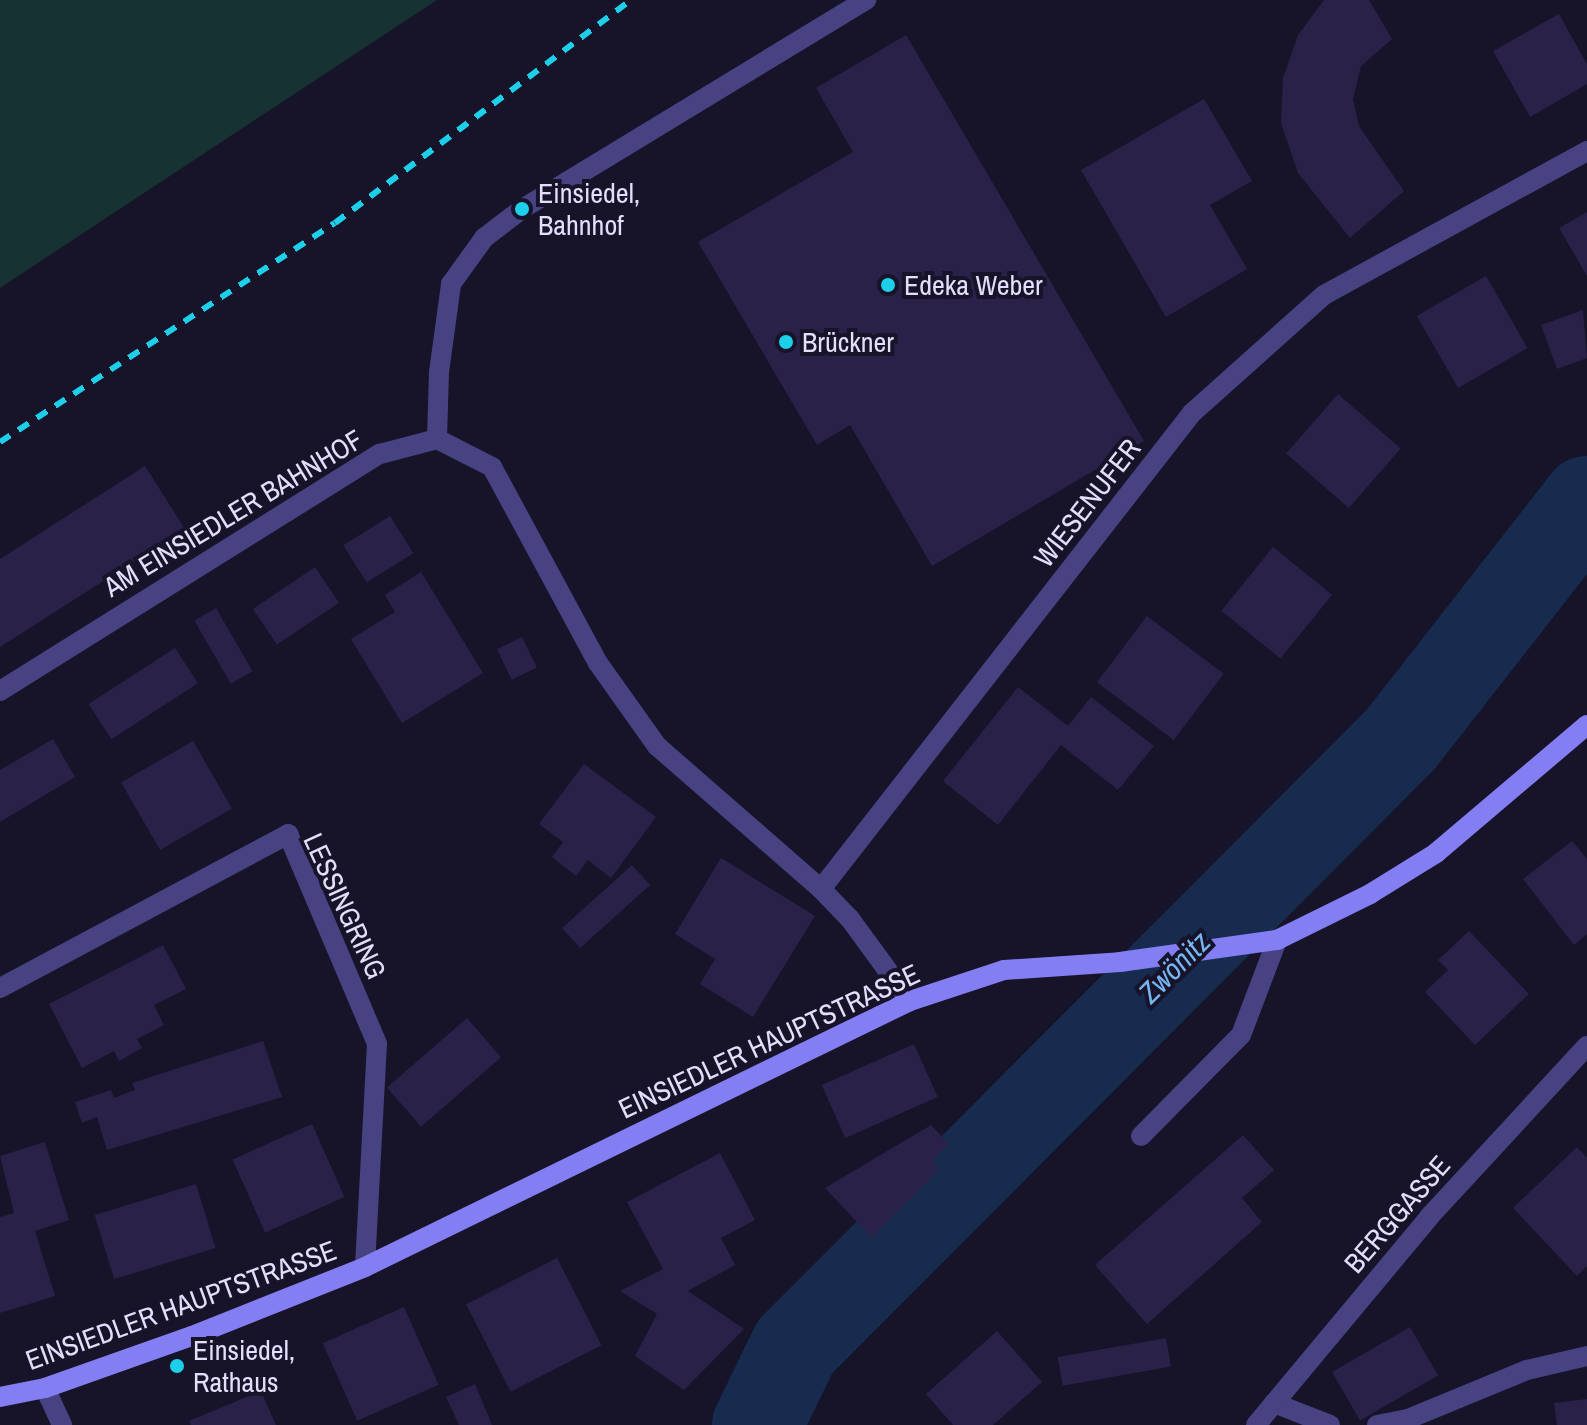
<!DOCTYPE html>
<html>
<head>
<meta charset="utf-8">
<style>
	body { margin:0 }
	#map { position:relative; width:1587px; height:1425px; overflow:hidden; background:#171329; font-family:"Archivo Narrow",sans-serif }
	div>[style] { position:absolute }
	.green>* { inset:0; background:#173232 }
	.river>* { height:90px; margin:-45px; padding:0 45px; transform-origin:45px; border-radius:45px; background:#162b4e }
	.building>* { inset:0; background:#2a2148; transform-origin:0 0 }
	.service>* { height:20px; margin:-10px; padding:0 10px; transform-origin:10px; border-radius:10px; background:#474383 }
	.minor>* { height:20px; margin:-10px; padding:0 10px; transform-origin:10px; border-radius:10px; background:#474383 }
	.secondary>* { height:20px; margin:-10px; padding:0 10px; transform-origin:10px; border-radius:10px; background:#847ef3 }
	.rail>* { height:6px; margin-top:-3px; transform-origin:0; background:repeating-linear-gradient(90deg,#1dcfe9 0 12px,transparent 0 22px) }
	.dots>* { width:22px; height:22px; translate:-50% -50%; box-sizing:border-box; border:4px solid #171329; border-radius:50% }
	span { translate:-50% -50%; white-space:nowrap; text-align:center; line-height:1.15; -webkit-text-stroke:8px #171329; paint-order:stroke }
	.poi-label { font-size:28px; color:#e2defc }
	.left { translate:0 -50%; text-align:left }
	.street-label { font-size:28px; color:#e2defc }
	.water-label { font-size:30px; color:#76b5f2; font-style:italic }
</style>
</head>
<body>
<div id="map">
	<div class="green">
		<div style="clip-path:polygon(0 0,437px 0,0 288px)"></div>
	</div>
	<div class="river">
		<div style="left:757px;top:1425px;width:87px;rotate:-64deg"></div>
		<div style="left:795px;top:1347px;width:858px;rotate:-45.09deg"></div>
		<div style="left:1401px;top:739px;width:302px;rotate:-52deg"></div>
	</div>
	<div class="building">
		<div style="clip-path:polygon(1324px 0,1369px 0,1392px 39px,1361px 66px,1353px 99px,1359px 126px,1404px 191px,1350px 238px,1298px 173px,1281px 123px,1283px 78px,1298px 35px)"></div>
		<div style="clip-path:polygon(1559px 14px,1587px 64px,1587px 84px,1530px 117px,1493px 51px)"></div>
		<div style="clip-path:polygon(906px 35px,1144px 441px,932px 566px,850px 425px,817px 445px,698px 242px,853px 152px,816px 88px)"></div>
		<div style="clip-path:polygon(1204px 99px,1252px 181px,1210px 205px,1247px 269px,1166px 317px,1081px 170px)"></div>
		<div style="clip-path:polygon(1587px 212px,1587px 276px,1559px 228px)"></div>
		<div style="left:1486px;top:276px;width:83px;height:80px;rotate:60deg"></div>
		<div style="clip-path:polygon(1583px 310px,1587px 358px,1557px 369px,1541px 325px)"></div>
		<div style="left:1338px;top:394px;width:83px;height:79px;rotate:41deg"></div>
		<div style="clip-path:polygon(145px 466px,185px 529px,0 647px,0 559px)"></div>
		<div style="left:390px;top:516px;width:44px;height:55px;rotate:58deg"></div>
		<div style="left:1273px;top:547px;width:76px;height:82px;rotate:39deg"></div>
		<div style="left:315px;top:567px;width:43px;height:75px;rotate:56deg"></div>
		<div style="clip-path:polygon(421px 572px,483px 673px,402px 723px,351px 639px,395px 612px,385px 595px)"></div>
		<div style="left:216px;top:608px;width:73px;height:25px;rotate:60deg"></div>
		<div style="left:1147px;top:616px;width:96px;height:83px;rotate:37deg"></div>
		<div style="left:522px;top:637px;width:34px;height:28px;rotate:64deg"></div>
		<div style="left:175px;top:648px;width:42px;height:103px;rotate:57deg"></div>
		<div style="clip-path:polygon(1018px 687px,1068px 726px,1091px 697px,1154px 746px,1118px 790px,1061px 745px,998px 825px,943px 781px)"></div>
		<div style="clip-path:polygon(53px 739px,75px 777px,0 822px,0 770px)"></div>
		<div style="left:193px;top:741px;width:78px;height:83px;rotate:60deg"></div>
		<div style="clip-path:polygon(584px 764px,656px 817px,611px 878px,588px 860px,576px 876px,552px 857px,563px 842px,539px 824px)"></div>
		<div style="clip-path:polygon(1572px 841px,1587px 859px,1587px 934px,1574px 945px,1523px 879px)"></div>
		<div style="clip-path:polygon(721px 858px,815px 916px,753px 1017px,700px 984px,715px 959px,675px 934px)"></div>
		<div style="left:632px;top:865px;width:27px;height:94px;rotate:48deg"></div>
		<div style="clip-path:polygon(1469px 931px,1529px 994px,1475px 1045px,1425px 992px,1448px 970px,1438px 960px)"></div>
		<div style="clip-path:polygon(163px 945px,186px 989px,154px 1005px,164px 1025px,137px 1039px,142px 1048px,119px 1061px,114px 1051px,82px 1068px,49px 1004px)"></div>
		<div style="left:467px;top:1018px;width:52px;height:106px;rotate:49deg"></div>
		<div style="clip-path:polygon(263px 1041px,282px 1097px,107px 1150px,97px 1117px,82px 1123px,75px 1102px,111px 1090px,114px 1098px,135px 1090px,132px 1083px)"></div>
		<div style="left:914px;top:1044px;width:58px;height:101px;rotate:66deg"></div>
		<div style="left:312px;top:1124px;width:80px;height:87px;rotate:66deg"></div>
		<div style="clip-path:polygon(931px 1125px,949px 1144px,934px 1159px,938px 1170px,872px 1238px,825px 1188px)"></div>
		<div style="clip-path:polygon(1243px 1135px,1274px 1170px,1242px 1198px,1262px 1222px,1147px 1324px,1095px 1265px)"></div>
		<div style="clip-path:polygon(45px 1142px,69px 1220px,35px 1231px,55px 1296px,0 1313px,0 1217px,14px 1213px,0 1156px)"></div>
		<div style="clip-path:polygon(1577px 1147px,1587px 1158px,1587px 1266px,1577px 1276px,1513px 1208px)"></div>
		<div style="clip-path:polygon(720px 1153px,755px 1220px,721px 1238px,735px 1265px,688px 1291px,744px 1329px,684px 1390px,635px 1356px,657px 1314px,620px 1291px,663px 1269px,627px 1202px)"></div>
		<div style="left:196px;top:1184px;width:67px;height:106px;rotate:73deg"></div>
		<div style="left:557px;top:1258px;width:98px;height:102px;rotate:63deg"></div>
		<div style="left:404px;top:1307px;width:85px;height:89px;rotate:66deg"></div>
		<div style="left:1410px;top:1327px;width:56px;height:90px;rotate:60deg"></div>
		<div style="clip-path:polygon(997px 1331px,1042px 1382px,993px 1425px,953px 1425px,926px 1394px)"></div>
		<div style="left:1166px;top:1338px;width:29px;height:110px;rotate:80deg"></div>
		<div style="clip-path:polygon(475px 1384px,492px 1425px,459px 1425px,446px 1397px)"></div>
		<div style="clip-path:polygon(261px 1391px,276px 1425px,191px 1425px,189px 1421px)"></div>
		<div style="clip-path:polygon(1587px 1399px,1587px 1425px,1557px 1425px,1554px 1403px)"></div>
	</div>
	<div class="service">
		<div style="left:437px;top:439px;width:67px;rotate:-88.3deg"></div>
		<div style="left:439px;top:372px;width:89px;rotate:-82.2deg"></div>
		<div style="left:451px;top:284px;width:57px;rotate:-54.3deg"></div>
		<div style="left:484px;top:238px;width:48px;rotate:-37.3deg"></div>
		<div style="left:522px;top:209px;width:403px;rotate:-31.3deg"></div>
		<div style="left:1141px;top:1136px;width:142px;rotate:-45.3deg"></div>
		<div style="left:1241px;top:1035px;width:102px;rotate:-69.2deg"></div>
		<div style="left:1274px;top:1403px;width:60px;rotate:21.4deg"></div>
		<div style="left:1377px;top:1425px;width:32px;rotate:-11deg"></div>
		<div style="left:1408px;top:1419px;width:129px;rotate:-22.4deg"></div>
		<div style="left:1527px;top:1370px;width:62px;rotate:-13.1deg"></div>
	</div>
	<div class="minor">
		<div style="left:0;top:691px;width:448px;rotate:-32deg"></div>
		<div style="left:380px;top:454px;width:59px;rotate:-14.7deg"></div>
		<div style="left:437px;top:439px;width:62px;rotate:27deg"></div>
		<div style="left:492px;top:467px;width:223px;rotate:61.6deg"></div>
		<div style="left:598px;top:663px;width:102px;rotate:54.6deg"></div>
		<div style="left:657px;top:746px;width:218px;rotate:41.1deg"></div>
		<div style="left:0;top:988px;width:327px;rotate:-28.1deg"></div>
		<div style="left:288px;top:834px;width:228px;rotate:67deg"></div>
		<div style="left:377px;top:1044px;width:223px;rotate:93.1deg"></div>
		<div style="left:910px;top:1001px;width:102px;rotate:-126.2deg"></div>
		<div style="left:850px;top:919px;width:42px;rotate:-134deg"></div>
		<div style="left:821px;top:889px;width:604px;rotate:-52.07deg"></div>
		<div style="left:1192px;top:413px;width:177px;rotate:-41.8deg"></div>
		<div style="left:1324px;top:295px;width:300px;rotate:-28.7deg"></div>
		<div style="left:45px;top:1388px;width:41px;rotate:65.3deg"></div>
		<div style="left:1256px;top:1425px;width:271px;rotate:-50.2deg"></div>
		<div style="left:1429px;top:1217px;width:233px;rotate:-47.3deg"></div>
	</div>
	<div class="secondary">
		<div style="left:0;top:1397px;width:46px;rotate:-11.3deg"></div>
		<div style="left:45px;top:1388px;width:156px;rotate:-19.5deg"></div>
		<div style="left:192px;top:1336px;width:186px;rotate:-21.7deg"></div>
		<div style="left:365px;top:1267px;width:606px;rotate:-26.02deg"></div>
		<div style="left:910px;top:1001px;width:99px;rotate:-18.3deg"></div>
		<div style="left:1004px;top:970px;width:116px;rotate:-3.9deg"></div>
		<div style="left:1120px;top:962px;width:159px;rotate:-8deg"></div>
		<div style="left:1277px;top:940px;width:104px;rotate:-26.3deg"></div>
		<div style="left:1370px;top:894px;width:78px;rotate:-31.8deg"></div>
		<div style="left:1436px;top:853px;width:198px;rotate:-40.3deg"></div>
	</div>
	<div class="rail">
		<div style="left:0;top:442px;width:400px;rotate:-33.2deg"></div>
		<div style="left:335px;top:223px;width:371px;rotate:-37deg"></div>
	</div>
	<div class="dots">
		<div style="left:522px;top:209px;background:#1dcfe9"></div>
		<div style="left:888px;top:285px;background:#1dcfe9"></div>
		<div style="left:786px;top:342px;background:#1dcfe9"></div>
		<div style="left:177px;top:1366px;background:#1dcfe9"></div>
	</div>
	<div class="poi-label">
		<span class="left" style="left:538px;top:209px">Einsiedel,<br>Bahnhof</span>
		<span class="left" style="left:904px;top:285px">Edeka Weber</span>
		<span class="left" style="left:802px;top:342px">Brückner</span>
		<span class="left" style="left:193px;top:1366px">Einsiedel,<br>Rathaus</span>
	</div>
	<div class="street-label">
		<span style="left:1087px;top:503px;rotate:-52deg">WIESENUFER</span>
		<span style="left:233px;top:513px;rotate:-31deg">AM EINSIEDLER BAHNHOF</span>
		<span style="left:345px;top:906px;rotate:65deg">LESSINGRING</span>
		<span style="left:769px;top:1041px;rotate:-25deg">EINSIEDLER HAUPTSTRASSE</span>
		<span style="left:1397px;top:1214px;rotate:-49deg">BERGGASSE</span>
		<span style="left:181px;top:1305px;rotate:-20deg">EINSIEDLER HAUPTSTRASSE</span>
	</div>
	<div class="water-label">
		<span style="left:1174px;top:967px;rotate:-45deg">Zwönitz</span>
	</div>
</div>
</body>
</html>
